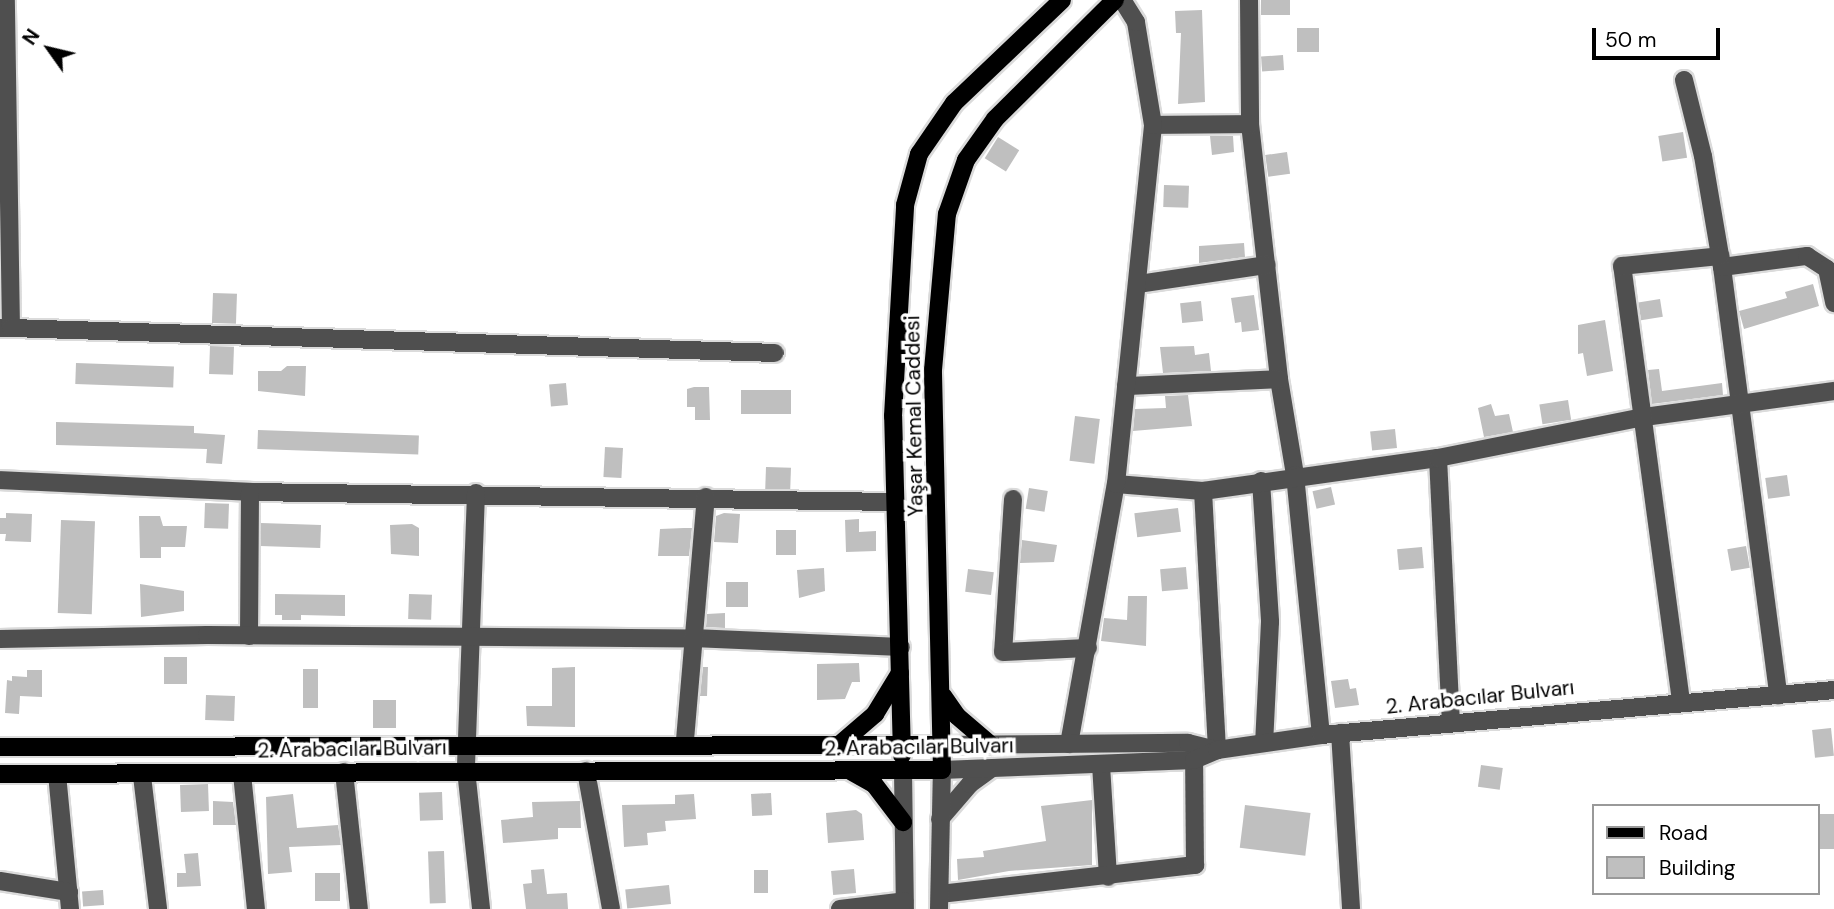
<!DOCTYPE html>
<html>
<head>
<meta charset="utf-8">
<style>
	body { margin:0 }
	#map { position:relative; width:1834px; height:909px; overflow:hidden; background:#fff; font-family:"DM Sans",sans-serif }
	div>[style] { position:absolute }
	.building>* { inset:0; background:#bfbfbf; transform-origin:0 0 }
	.roads { filter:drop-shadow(2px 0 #dbdbdb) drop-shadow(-2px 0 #dbdbdb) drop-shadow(0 2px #dbdbdb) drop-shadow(0 -2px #dbdbdb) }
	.minor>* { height:18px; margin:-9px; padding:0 9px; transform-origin:9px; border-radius:9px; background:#4f4f4f }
	.major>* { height:18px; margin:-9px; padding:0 9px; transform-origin:9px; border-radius:9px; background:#000 }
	span { translate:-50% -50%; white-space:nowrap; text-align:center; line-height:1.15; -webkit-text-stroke:7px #fff; paint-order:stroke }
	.street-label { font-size:21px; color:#000 }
	.legend { position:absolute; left:1592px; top:804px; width:228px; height:91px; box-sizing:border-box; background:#fff; border:2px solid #999; margin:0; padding:9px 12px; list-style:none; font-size:21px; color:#000 }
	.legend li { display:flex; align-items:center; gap:14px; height:35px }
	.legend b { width:35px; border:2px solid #999 }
	.north { position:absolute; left:14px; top:14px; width:70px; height:70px; -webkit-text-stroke:5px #fff; paint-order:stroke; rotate:304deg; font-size:19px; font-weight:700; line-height:28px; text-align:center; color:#000 }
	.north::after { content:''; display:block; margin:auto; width:24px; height:32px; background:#000; clip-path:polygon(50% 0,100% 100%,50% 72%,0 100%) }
	.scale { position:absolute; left:1592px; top:28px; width:128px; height:32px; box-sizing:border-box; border:4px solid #000; border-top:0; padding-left:9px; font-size:21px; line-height:24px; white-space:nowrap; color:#000; -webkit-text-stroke:5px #fff; paint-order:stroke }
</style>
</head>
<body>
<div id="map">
	<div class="building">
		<div style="left:1261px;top:0;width:29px;height:15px"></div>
		<div style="clip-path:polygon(1202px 10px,1205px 102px,1178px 104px,1181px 33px,1176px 33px,1175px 11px)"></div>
		<div style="left:1297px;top:28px;width:22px;height:24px"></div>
		<div style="left:1283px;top:55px;width:15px;height:22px;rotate:86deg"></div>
		<div style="left:1683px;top:132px;width:26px;height:25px;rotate:81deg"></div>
		<div style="clip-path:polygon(1210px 136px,1233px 136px,1234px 152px,1212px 155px)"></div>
		<div style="left:998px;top:137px;width:25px;height:25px;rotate:32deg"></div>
		<div style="left:1287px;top:152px;width:22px;height:22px;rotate:82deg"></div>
		<div style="left:1164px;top:185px;width:25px;height:22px;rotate:2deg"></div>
		<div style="clip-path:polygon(1244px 243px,1245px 257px,1199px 263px,1199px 246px)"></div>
		<div style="clip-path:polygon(1813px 284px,1819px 306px,1744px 329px,1739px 311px,1787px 298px,1785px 292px)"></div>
		<div style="left:213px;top:293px;width:24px;height:30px;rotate:2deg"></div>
		<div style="clip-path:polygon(1254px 295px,1259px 330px,1242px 332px,1241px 322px,1235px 323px,1231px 298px)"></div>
		<div style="left:1660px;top:299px;width:18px;height:22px;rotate:81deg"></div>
		<div style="left:1201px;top:301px;width:20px;height:21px;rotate:84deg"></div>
		<div style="clip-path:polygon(1605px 320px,1613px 371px,1587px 376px,1583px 353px,1578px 354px,1578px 325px)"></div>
		<div style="left:210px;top:346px;width:24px;height:28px;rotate:2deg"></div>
		<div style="clip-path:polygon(1194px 346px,1195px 355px,1209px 353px,1211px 371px,1163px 373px,1160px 347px)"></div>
		<div style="left:76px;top:363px;width:98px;height:21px;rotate:2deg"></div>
		<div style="clip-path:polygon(287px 366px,306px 366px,305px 396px,258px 391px,258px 371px,281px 371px)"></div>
		<div style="clip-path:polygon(1659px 369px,1662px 391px,1722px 383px,1723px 395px,1652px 404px,1648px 370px)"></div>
		<div style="left:566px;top:383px;width:22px;height:17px;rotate:85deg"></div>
		<div style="clip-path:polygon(694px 387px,709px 387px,710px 420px,695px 420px,695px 407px,687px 407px,687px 389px)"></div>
		<div style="left:791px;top:390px;width:24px;height:50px;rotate:90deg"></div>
		<div style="clip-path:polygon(1188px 395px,1192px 426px,1133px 431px,1135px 409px,1166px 408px,1165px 396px)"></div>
		<div style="left:1568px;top:400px;width:20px;height:29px;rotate:81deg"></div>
		<div style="clip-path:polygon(1491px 404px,1495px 416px,1509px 414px,1513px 432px,1484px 437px,1478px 408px)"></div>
		<div style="left:1075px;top:416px;width:25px;height:45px;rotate:7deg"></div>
		<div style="clip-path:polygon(56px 422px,194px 426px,194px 433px,225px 435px,222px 464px,206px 463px,207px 449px,56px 445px)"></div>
		<div style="left:1395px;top:429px;width:19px;height:25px;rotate:84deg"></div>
		<div style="left:258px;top:430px;width:161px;height:19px;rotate:2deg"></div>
		<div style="left:605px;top:447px;width:18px;height:30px;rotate:3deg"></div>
		<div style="left:766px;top:467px;width:25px;height:22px;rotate:2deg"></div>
		<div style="left:1787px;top:475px;width:21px;height:22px;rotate:82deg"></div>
		<div style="left:1331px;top:487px;width:18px;height:19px;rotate:77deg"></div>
		<div style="left:1029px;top:488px;width:19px;height:21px;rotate:9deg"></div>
		<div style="left:205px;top:503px;width:24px;height:25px;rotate:2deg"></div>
		<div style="left:1178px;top:508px;width:24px;height:44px;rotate:83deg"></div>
		<div style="clip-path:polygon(6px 513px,32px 514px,31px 542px,5px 541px,6px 534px,0 534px,0 518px,6px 518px)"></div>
		<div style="clip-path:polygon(724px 513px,740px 514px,738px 543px,714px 542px,716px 516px)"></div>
		<div style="clip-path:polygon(139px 516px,160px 516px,163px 526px,187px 526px,185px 547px,161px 547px,161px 558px,140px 558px)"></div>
		<div style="clip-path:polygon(859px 519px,859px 532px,876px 531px,876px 551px,846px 552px,845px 520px)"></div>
		<div style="left:61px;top:520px;width:34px;height:93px;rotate:2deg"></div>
		<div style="clip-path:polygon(412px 524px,419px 528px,419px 556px,391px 554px,390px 525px)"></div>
		<div style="left:321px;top:525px;width:23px;height:60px;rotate:92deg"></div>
		<div style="clip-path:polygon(684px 528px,692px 528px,689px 556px,658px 556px,660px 529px)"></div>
		<div style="left:796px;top:530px;width:25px;height:20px;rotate:90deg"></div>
		<div style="clip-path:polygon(1022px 540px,1057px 545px,1054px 562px,1020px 563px)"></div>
		<div style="left:1746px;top:546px;width:22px;height:19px;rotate:80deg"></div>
		<div style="left:1422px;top:547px;width:21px;height:25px;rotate:85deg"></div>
		<div style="left:1186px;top:567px;width:22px;height:26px;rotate:85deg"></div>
		<div style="clip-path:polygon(824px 568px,825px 591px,799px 598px,797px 570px)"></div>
		<div style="left:968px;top:569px;width:26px;height:23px;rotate:7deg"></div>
		<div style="left:726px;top:582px;width:22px;height:25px"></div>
		<div style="clip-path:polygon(140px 584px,184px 591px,184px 611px,141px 617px)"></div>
		<div style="clip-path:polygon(275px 594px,345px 595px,345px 616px,301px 615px,301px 620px,282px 620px,282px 615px,275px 615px)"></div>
		<div style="left:409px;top:594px;width:23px;height:25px;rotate:2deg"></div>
		<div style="clip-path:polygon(1128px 596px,1147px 596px,1146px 646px,1101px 641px,1104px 618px,1127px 620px)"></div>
		<div style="clip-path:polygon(725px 613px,725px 628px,706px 627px,707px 614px)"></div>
		<div style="left:164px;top:657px;width:23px;height:27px"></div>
		<div style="clip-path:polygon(859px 663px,860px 682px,852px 682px,845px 699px,817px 700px,817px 664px)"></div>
		<div style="clip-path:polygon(575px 667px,575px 727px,527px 726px,526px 706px,552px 706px,552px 668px)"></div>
		<div style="clip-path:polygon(703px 667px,708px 667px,707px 696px,700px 696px)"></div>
		<div style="left:303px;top:669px;width:15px;height:39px"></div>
		<div style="clip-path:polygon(27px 670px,42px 670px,42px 697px,20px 696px,19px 714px,5px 713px,7px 680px,12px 681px,12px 676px,27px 677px)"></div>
		<div style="clip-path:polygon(1348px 679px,1350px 689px,1356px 688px,1359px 705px,1335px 708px,1331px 681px)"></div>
		<div style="left:206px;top:695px;width:29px;height:25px;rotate:2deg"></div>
		<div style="left:373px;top:700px;width:23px;height:28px"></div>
		<div style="left:1831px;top:728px;width:28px;height:19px;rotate:84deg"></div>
		<div style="left:1481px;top:765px;width:22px;height:22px;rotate:8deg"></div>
		<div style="left:208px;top:784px;width:27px;height:28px;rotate:88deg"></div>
		<div style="left:442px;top:792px;width:28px;height:23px;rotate:88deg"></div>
		<div style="left:771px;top:793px;width:22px;height:20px;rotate:87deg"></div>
		<div style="clip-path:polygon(293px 794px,297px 828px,338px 825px,341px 845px,289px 847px,292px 872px,268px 874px,266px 797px)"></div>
		<div style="clip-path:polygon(694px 794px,696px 819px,665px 821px,666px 831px,647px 833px,648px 845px,624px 847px,622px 805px,675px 804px,675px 795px)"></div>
		<div style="clip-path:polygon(1092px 800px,1092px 865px,1009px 871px,958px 880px,957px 859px,984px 857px,983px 851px,1046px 841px,1041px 806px)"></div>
		<div style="clip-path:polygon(213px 801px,233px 802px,236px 825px,213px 825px)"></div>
		<div style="clip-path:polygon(580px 801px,581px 828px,558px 828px,558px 839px,503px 843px,501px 820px,533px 817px,532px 802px)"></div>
		<div style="left:1245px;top:805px;width:66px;height:43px;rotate:7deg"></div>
		<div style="clip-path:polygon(856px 810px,862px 814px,864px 840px,828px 843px,826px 813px)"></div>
		<div style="left:1834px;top:814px;width:35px;height:16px;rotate:90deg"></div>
		<div style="left:444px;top:851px;width:52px;height:16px;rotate:88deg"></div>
		<div style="clip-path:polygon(198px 853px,201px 886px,177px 887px,177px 873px,186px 873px,184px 854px)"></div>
		<div style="clip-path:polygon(544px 869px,547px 894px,567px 893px,568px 909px,526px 909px,523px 884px,532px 883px,531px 870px)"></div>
		<div style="left:854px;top:869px;width:24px;height:23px;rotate:85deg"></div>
		<div style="left:754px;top:870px;width:14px;height:23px"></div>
		<div style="left:315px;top:873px;width:25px;height:28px"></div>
		<div style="left:669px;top:885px;width:19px;height:44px;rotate:84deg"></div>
		<div style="left:103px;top:890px;width:15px;height:21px;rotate:86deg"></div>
	</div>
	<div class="roads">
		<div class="minor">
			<div style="left:1249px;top:0;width:124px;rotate:89.5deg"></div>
			<div style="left:1250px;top:124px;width:257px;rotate:83.5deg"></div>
			<div style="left:1279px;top:379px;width:97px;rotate:80.5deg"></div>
			<div style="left:1295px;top:475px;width:261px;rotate:84.3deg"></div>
			<div style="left:1684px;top:80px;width:78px;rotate:76deg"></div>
			<div style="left:1703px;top:156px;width:113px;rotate:80.3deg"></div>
			<div style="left:1722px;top:267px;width:432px;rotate:82.5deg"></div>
			<div style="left:1153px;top:125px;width:97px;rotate:-0.6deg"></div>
			<div style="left:1722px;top:267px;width:86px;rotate:-7.4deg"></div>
			<div style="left:1807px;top:256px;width:24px;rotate:33deg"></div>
			<div style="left:1827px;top:269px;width:35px;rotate:78deg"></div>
			<div style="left:1138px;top:284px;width:130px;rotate:-8.4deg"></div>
			<div style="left:0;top:328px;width:11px"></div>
			<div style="left:11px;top:328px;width:328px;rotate:-90.9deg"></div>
			<div style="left:11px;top:328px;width:764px;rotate:1.87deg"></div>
			<div style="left:1126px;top:386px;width:153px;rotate:-2.6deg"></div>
			<div style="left:1438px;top:458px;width:263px;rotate:87.2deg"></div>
			<div style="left:0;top:480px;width:250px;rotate:2.7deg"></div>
			<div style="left:250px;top:492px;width:644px;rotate:0.89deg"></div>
			<div style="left:1261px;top:481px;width:141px;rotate:86.3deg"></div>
			<div style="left:1270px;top:622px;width:121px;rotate:92.8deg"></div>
			<div style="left:1116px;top:484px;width:87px;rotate:4.6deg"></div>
			<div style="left:1203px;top:491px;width:237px;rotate:-8deg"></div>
			<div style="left:1438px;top:458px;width:210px;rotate:-11.3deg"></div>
			<div style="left:1644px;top:417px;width:192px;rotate:-7.8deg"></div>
			<div style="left:1203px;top:491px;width:259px;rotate:86.9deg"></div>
			<div style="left:476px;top:493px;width:277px;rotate:92.1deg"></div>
			<div style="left:466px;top:770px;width:140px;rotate:83.8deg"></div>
			<div style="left:1013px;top:499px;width:153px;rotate:93.7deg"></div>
			<div style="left:1003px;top:652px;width:85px;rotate:-2.7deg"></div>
			<div style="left:249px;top:636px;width:144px;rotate:-89.6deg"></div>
			<div style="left:0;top:639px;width:207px;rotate:-1.1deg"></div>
			<div style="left:207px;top:635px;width:486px;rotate:0.4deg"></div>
			<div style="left:693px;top:638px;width:208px;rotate:2.5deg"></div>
			<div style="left:1681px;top:701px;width:439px;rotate:-97.7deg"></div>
			<div style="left:1622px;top:266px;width:99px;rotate:-5.8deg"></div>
			<div style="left:1340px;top:733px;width:176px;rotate:86.4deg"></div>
			<div style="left:685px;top:740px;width:244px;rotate:-85.1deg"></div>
			<div style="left:1069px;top:744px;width:264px;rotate:-79.8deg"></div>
			<div style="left:1116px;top:484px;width:361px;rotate:-84.1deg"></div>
			<div style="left:1153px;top:125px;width:104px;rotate:-99.4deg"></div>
			<div style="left:1136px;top:22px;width:26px;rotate:-122deg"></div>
			<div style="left:943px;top:745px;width:245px;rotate:-0.5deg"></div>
			<div style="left:1188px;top:743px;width:30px;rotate:14deg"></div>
			<div style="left:1101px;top:765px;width:112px;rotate:86.4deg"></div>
			<div style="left:586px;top:771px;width:140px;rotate:79.7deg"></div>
			<div style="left:903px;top:771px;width:138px;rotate:89.2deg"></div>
			<div style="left:344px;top:772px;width:138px;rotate:83.8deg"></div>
			<div style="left:57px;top:774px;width:136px;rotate:84.5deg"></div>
			<div style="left:242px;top:774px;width:136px;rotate:84.1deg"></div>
			<div style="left:142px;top:776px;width:134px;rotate:83.1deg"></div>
			<div style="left:940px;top:819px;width:46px;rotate:-49.4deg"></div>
			<div style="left:970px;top:784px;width:26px;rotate:-36deg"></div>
			<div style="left:0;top:881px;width:70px;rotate:9.1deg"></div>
			<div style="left:940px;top:894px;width:257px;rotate:-6.5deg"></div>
			<div style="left:1195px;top:865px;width:105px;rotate:-90.5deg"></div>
			<div style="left:840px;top:909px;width:65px;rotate:-7deg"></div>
			<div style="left:939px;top:909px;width:139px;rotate:-88.8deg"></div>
			<div style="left:942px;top:770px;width:252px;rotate:-2.3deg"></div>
			<div style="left:1194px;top:760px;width:25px;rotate:-23deg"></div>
			<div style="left:1217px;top:750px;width:105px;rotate:-8.2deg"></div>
			<div style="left:1321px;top:735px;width:515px;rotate:-5.01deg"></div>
		</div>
		<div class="major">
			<div style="left:943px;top:696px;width:24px;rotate:55deg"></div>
			<div style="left:957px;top:716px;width:45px;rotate:40.5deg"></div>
			<div style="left:839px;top:745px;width:48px;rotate:-40.7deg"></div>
			<div style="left:875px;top:714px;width:48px;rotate:-58.6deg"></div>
			<div style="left:0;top:747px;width:943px;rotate:-0.12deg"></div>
			<div style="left:902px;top:755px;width:339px;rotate:-91.5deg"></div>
			<div style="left:893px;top:416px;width:211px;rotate:-86.7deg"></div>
			<div style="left:905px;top:205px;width:53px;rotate:-74.6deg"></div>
			<div style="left:919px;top:154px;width:62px;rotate:-55.5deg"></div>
			<div style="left:954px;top:103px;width:149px;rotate:-43.6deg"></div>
			<div style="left:852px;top:772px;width:25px;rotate:29deg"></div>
			<div style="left:874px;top:784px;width:48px;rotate:52.7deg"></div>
			<div style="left:0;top:774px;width:942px;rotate:-0.24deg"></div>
			<div style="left:942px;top:770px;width:400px;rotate:-91.3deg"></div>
			<div style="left:933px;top:370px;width:157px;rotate:-84.9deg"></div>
			<div style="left:947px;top:214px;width:57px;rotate:-70.6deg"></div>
			<div style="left:966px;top:160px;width:50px;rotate:-54.7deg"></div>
			<div style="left:995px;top:119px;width:169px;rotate:-44.8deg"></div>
		</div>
	</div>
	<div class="street-label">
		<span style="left:914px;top:416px;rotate:-91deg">Yaşar Kemal Caddesi</span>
		<span style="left:1480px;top:697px;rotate:-6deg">2. Arabacılar Bulvarı</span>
		<span style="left:919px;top:747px;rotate:-1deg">2. Arabacılar Bulvarı</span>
		<span style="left:352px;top:749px;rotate:-1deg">2. Arabacılar Bulvarı</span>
	</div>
	<ul class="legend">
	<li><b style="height:9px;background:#000"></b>Road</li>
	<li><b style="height:19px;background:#bfbfbf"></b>Building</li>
	</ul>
	<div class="north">N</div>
	<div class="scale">50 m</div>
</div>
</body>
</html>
